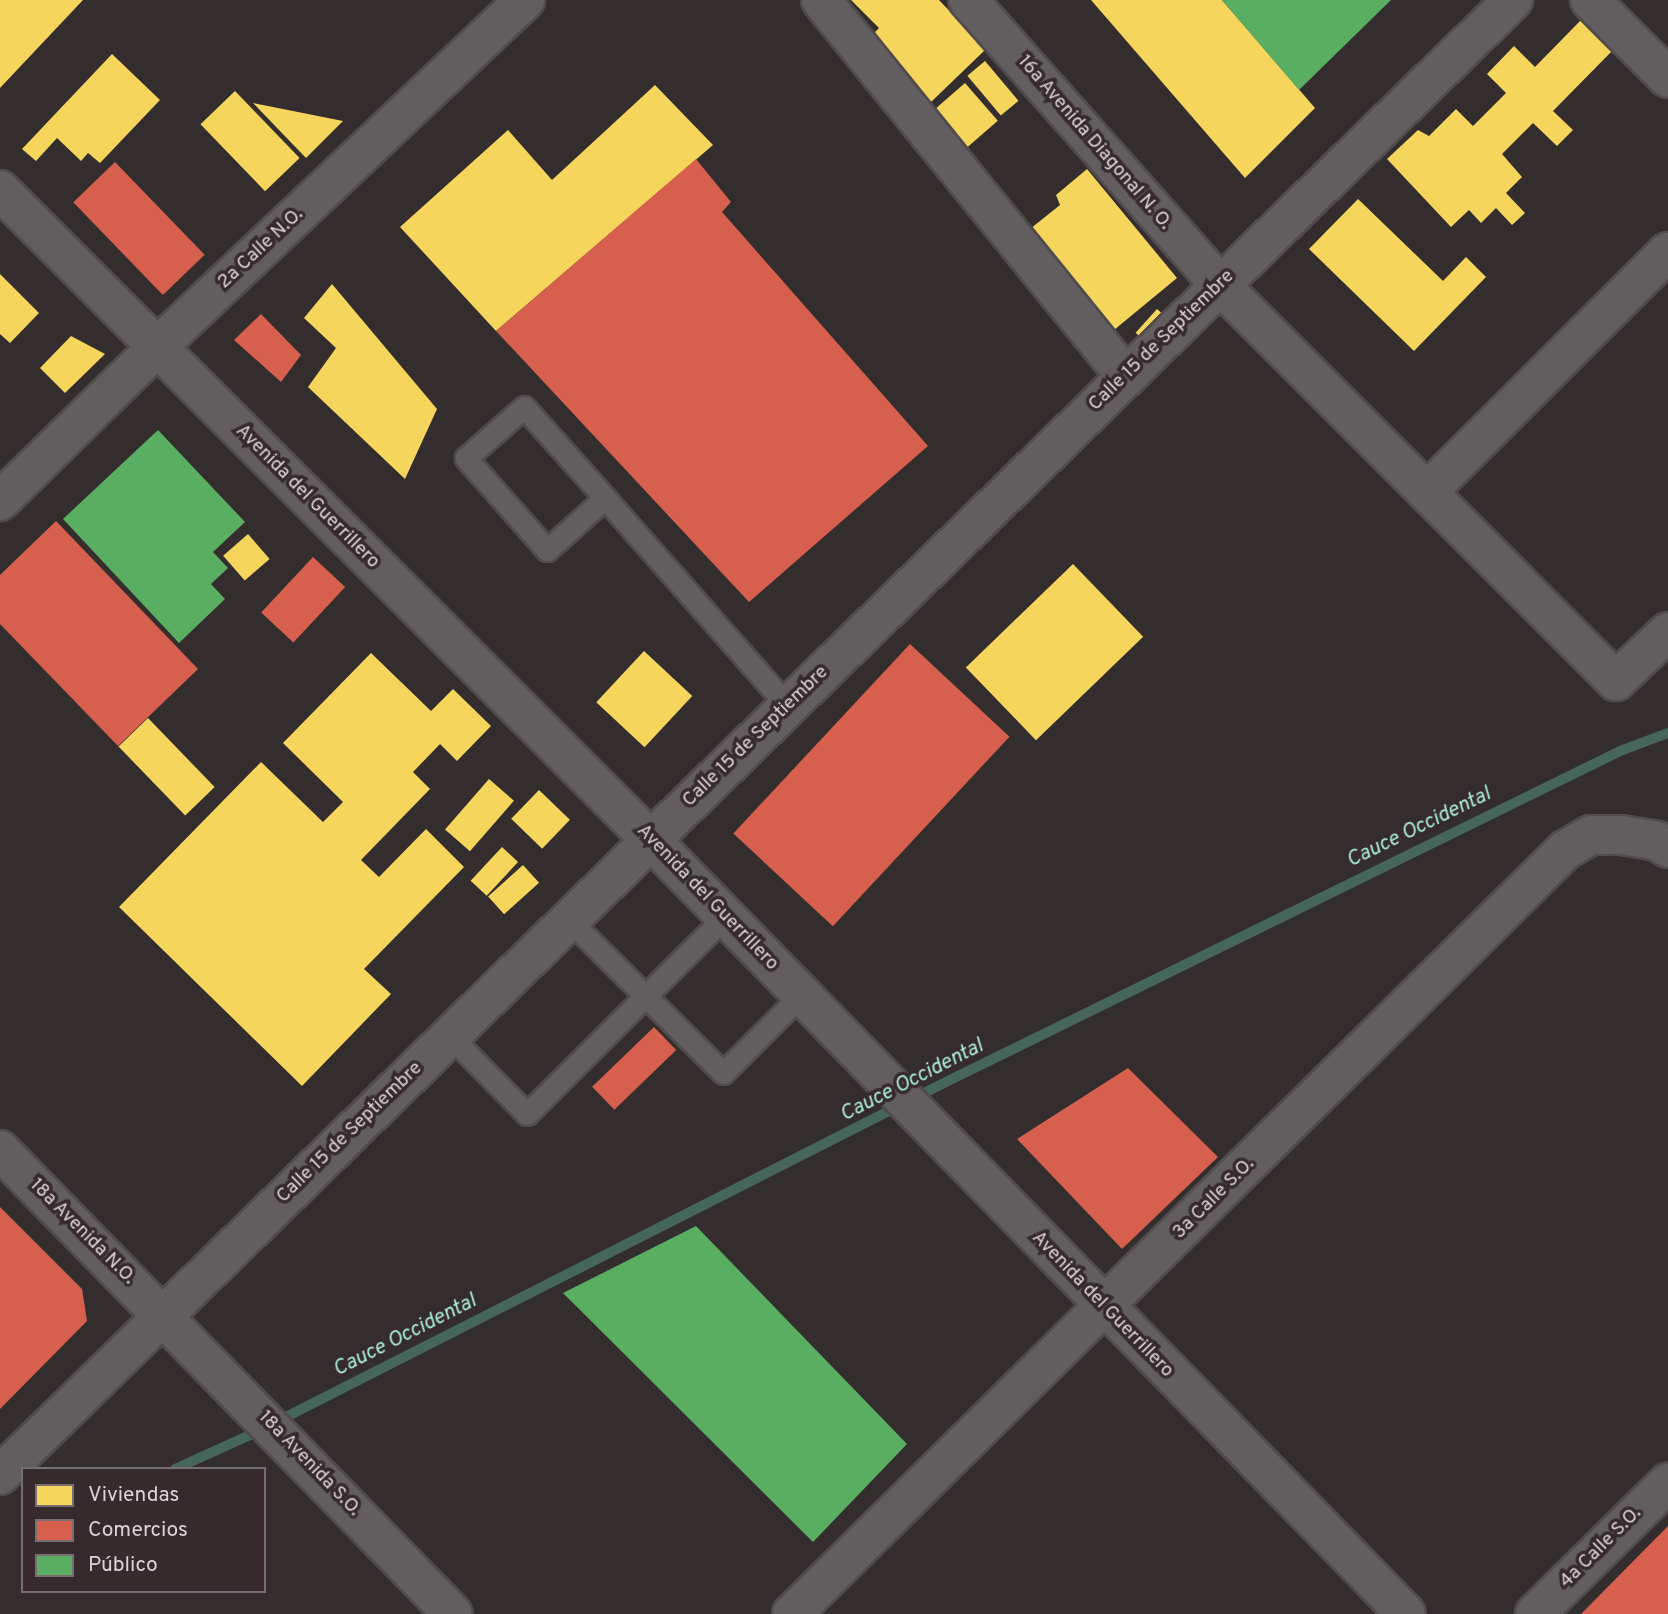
<!DOCTYPE html>
<html>
<head>
<meta charset="utf-8">
<style>
	body { margin:0 }
	#map { position:relative; width:1668px; height:1614px; overflow:hidden; background:#332d2e; font-family:Overpass,sans-serif }
	div>[style] { position:absolute }
	.homes>* { inset:0; background:#f6d55c; transform-origin:0 0 }
	.shops>* { inset:0; background:#d6604d; transform-origin:0 0 }
	.public>* { inset:0; background:#5aae61 }
	.stream>* { height:10px; margin:-5px; padding:0 5px; transform-origin:5px; border-radius:5px; background:#46665b }
	.roads { filter:drop-shadow(2px 0 #514b4c) drop-shadow(-2px 0 #514b4c) drop-shadow(0 2px #514b4c) drop-shadow(0 -2px #514b4c) }
	.lane>* { height:21px; margin:-10.5px; padding:0 10.5px; transform-origin:10.5px; border-radius:10.5px; background:#625d5e }
	.street>* { height:38px; margin:-19px; padding:0 19px; transform-origin:19px; border-radius:19px; background:#625d5e }
	.secondary>* { height:38px; margin:-19px; padding:0 19px; transform-origin:19px; border-radius:19px; background:#625d5e }
	span { translate:-50% -50%; white-space:nowrap; text-align:center; line-height:1.15; -webkit-text-stroke:7px #362a2d; paint-order:stroke }
	.street-label { font-size:19px; color:#dcd4d6 }
	.water-label { font-size:21px; color:#aaeed5; font-style:italic }
	.legend { position:absolute; left:21px; top:1467px; width:245px; height:126px; box-sizing:border-box; background:#362a2d; border:2px solid #786e71; margin:0; padding:9px 12px; list-style:none; font-size:21px; color:#dcd4d6 }
	.legend li { display:flex; align-items:center; gap:14px; height:35px }
	.legend b { width:35px; border:2px solid #786e71 }
</style>
</head>
<body>
<div id="map">
	<div class="homes">
		<div style="clip-path:polygon(0 0,83px 0,0 88px)"></div>
		<div style="clip-path:polygon(851px 0,939px 0,986px 49px,930px 103px,868px 39px,879px 28px)"></div>
		<div style="clip-path:polygon(1091px 0,1222px 0,1315px 108px,1245px 178px)"></div>
		<div style="clip-path:polygon(1581px 20px,1613px 50px,1553px 111px,1573px 130px,1557px 146px,1533px 123px,1502px 154px,1522px 177px,1506px 193px,1525px 213px,1512px 225px,1496px 208px,1481px 223px,1469px 210px,1451px 227px,1387px 159px,1418px 130px,1429px 136px,1456px 109px,1473px 126px,1506px 93px,1487px 74px,1514px 46px,1535px 67px)"></div>
		<div style="clip-path:polygon(112px 54px,160px 100px,100px 163px,88px 153px,81px 161px,57px 138px,36px 161px,22px 149px)"></div>
		<div style="left:985px;top:61px;width:52px;height:23px;rotate:50deg"></div>
		<div style="left:965px;top:83px;width:50px;height:51px;rotate:49deg"></div>
		<div style="clip-path:polygon(655px 85px,713px 145px,496px 331px,400px 227px,508px 130px,552px 180px)"></div>
		<div style="left:235px;top:91px;width:93px;height:48px;rotate:46deg"></div>
		<div style="clip-path:polygon(253px 103px,343px 121px,306px 158px)"></div>
		<div style="clip-path:polygon(1087px 169px,1177px 278px,1114px 330px,1030px 229px,1060px 205px,1056px 195px)"></div>
		<div style="clip-path:polygon(1358px 199px,1443px 281px,1466px 257px,1486px 277px,1414px 351px,1309px 249px)"></div>
		<div style="clip-path:polygon(0 274px,39px 313px,10px 343px,0 334px)"></div>
		<div style="clip-path:polygon(332px 284px,437px 409px,405px 479px,308px 387px,336px 348px,304px 318px)"></div>
		<div style="left:1157px;top:309px;width:15px;height:32px;rotate:42deg"></div>
		<div style="clip-path:polygon(71px 336px,105px 354px,65px 393px,40px 368px)"></div>
		<div style="left:248px;top:534px;width:33px;height:33px;rotate:49deg"></div>
		<div style="left:1073px;top:564px;width:101px;height:149px;rotate:46deg"></div>
		<div style="left:644px;top:651px;width:66px;height:70px;rotate:43deg"></div>
		<div style="clip-path:polygon(371px 653px,431px 711px,453px 689px,491px 726px,457px 761px,440px 744px,413px 772px,430px 789px,361px 860px,379px 877px,426px 829px,464px 867px,364px 969px,391px 994px,302px 1086px,119px 907px,261px 762px,323px 822px,343px 802px,283px 743px)"></div>
		<div style="left:148px;top:718px;width:96px;height:41px;rotate:46deg"></div>
		<div style="left:489px;top:779px;width:33px;height:67px;rotate:41deg"></div>
		<div style="left:539px;top:790px;width:43px;height:40px;rotate:44deg"></div>
		<div style="left:502px;top:847px;width:22px;height:46px;rotate:43deg"></div>
		<div style="left:523px;top:865px;width:24px;height:47px;rotate:48deg"></div>
	</div>
	<div class="shops">
		<div style="clip-path:polygon(696px 159px,731px 202px,722px 212px,928px 446px,749px 602px,496px 331px)"></div>
		<div style="left:115px;top:162px;width:129px;height:58px;rotate:46deg"></div>
		<div style="clip-path:polygon(261px 314px,301px 355px,281px 382px,234px 340px)"></div>
		<div style="clip-path:polygon(56px 521px,198px 669px,118px 746px,0 624px,0 575px)"></div>
		<div style="left:313px;top:557px;width:44px;height:76px;rotate:43deg"></div>
		<div style="left:910px;top:644px;width:136px;height:259px;rotate:43deg"></div>
		<div style="left:654px;top:1027px;width:32px;height:86px;rotate:46deg"></div>
		<div style="clip-path:polygon(1128px 1068px,1218px 1157px,1122px 1249px,1017px 1139px)"></div>
		<div style="clip-path:polygon(0 1207px,82px 1289px,87px 1321px,0 1409px)"></div>
		<div style="clip-path:polygon(1668px 1526px,1668px 1614px,1581px 1614px)"></div>
	</div>
	<div class="public">
		<div style="clip-path:polygon(1222px 0,1391px 0,1299px 90px)"></div>
		<div style="clip-path:polygon(158px 430px,245px 522px,213px 552px,228px 568px,211px 584px,225px 599px,179px 643px,63px 519px)"></div>
		<div style="clip-path:polygon(696px 1226px,907px 1444px,813px 1542px,563px 1293px)"></div>
	</div>
	<div class="stream">
		<div style="left:276px;top:1422px;width:754px;rotate:-26.91deg"></div>
		<div style="left:948px;top:1081px;width:749px;rotate:-26.15deg"></div>
		<div style="left:1620px;top:751px;width:51px;rotate:-20.6deg"></div>
		<div style="left:175px;top:1469px;width:94px;rotate:-24.4deg"></div>
	</div>
	<div class="roads">
		<div class="lane">
			<div style="left:524px;top:407px;width:122px;rotate:48.3deg"></div>
			<div style="left:605px;top:498px;width:78px;rotate:138.1deg"></div>
			<div style="left:547px;top:550px;width:123px;rotate:-131.4deg"></div>
			<div style="left:466px;top:458px;width:77px;rotate:-41.3deg"></div>
			<div style="left:605px;top:498px;width:277px;rotate:48.7deg"></div>
			<div style="left:569px;top:920px;width:217px;rotate:44.8deg"></div>
			<div style="left:723px;top:1073px;width:112px;rotate:-45deg"></div>
			<div style="left:449px;top:1035px;width:111px;rotate:45.4deg"></div>
			<div style="left:527px;top:1114px;width:279px;rotate:-44.9deg"></div>
		</div>
		<div class="street">
			<div style="left:821px;top:0;width:485px;rotate:51deg"></div>
			<div style="left:968px;top:0;width:380px;rotate:48.5deg"></div>
			<div style="left:1220px;top:285px;width:560px;rotate:45deg"></div>
			<div style="left:1616px;top:681px;width:71px;rotate:-43.3deg"></div>
			<div style="left:1590px;top:0;width:110px;rotate:45deg"></div>
			<div style="left:1427px;top:492px;width:340px;rotate:-44.9deg"></div>
			<div style="left:0;top:501px;width:220px;rotate:-44.4deg"></div>
			<div style="left:157px;top:347px;width:506px;rotate:-43.32deg"></div>
			<div style="left:0;top:1475px;width:229px;rotate:-44.3deg"></div>
			<div style="left:792px;top:1614px;width:1087px;rotate:-44.66deg"></div>
			<div style="left:1565px;top:850px;width:30px;rotate:-30deg"></div>
			<div style="left:1591px;top:835px;width:30px"></div>
			<div style="left:1621px;top:835px;width:36px;rotate:9deg"></div>
			<div style="left:1657px;top:841px;width:13px;rotate:32deg"></div>
			<div style="left:1535px;top:1614px;width:187px;rotate:-44.6deg"></div>
		</div>
		<div class="secondary">
			<div style="left:0;top:190px;width:920px;rotate:44.96deg"></div>
			<div style="left:651px;top:840px;width:1081px;rotate:45.71deg"></div>
			<div style="left:0;top:1150px;width:648px;rotate:45.69deg"></div>
			<div style="left:164px;top:1315px;width:1884px;rotate:-44.27deg"></div>
		</div>
	</div>
	<div class="street-label">
		<span style="left:1094px;top:143px;rotate:49deg">16a Avenida Diagonal N. O.</span>
		<span style="left:261px;top:249px;rotate:-43deg">2a Calle N.O.</span>
		<span style="left:1162px;top:341px;rotate:-44deg">Calle 15 de Septiembre</span>
		<span style="left:307px;top:497px;rotate:45deg">Avenida del Guerrillero</span>
		<span style="left:756px;top:737px;rotate:-44deg">Calle 15 de Septiembre</span>
		<span style="left:707px;top:898px;rotate:46deg">Avenida del Guerrillero</span>
		<span style="left:350px;top:1133px;rotate:-44deg">Calle 15 de Septiembre</span>
		<span style="left:1214px;top:1199px;rotate:-45deg">3a Calle S.O.</span>
		<span style="left:82px;top:1232px;rotate:45deg">18a Avenida N.O.</span>
		<span style="left:1102px;top:1305px;rotate:46deg">Avenida del Guerrillero</span>
		<span style="left:309px;top:1464px;rotate:46deg">18a Avenida S.O.</span>
		<span style="left:1601px;top:1548px;rotate:-45deg">4a Calle S.O.</span>
	</div>
	<div class="water-label">
		<span style="left:1419px;top:828px;rotate:-26deg">Cauce Occidental</span>
		<span style="left:912px;top:1081px;rotate:-27deg">Cauce Occidental</span>
		<span style="left:405px;top:1336px;rotate:-27deg">Cauce Occidental</span>
	</div>
	<ul class="legend">
	<li><b style="height:19px;background:#f6d55c"></b>Viviendas</li>
	<li><b style="height:19px;background:#d6604d"></b>Comercios</li>
	<li><b style="height:19px;background:#5aae61"></b>Público</li>
	</ul>
</div>
</body>
</html>
